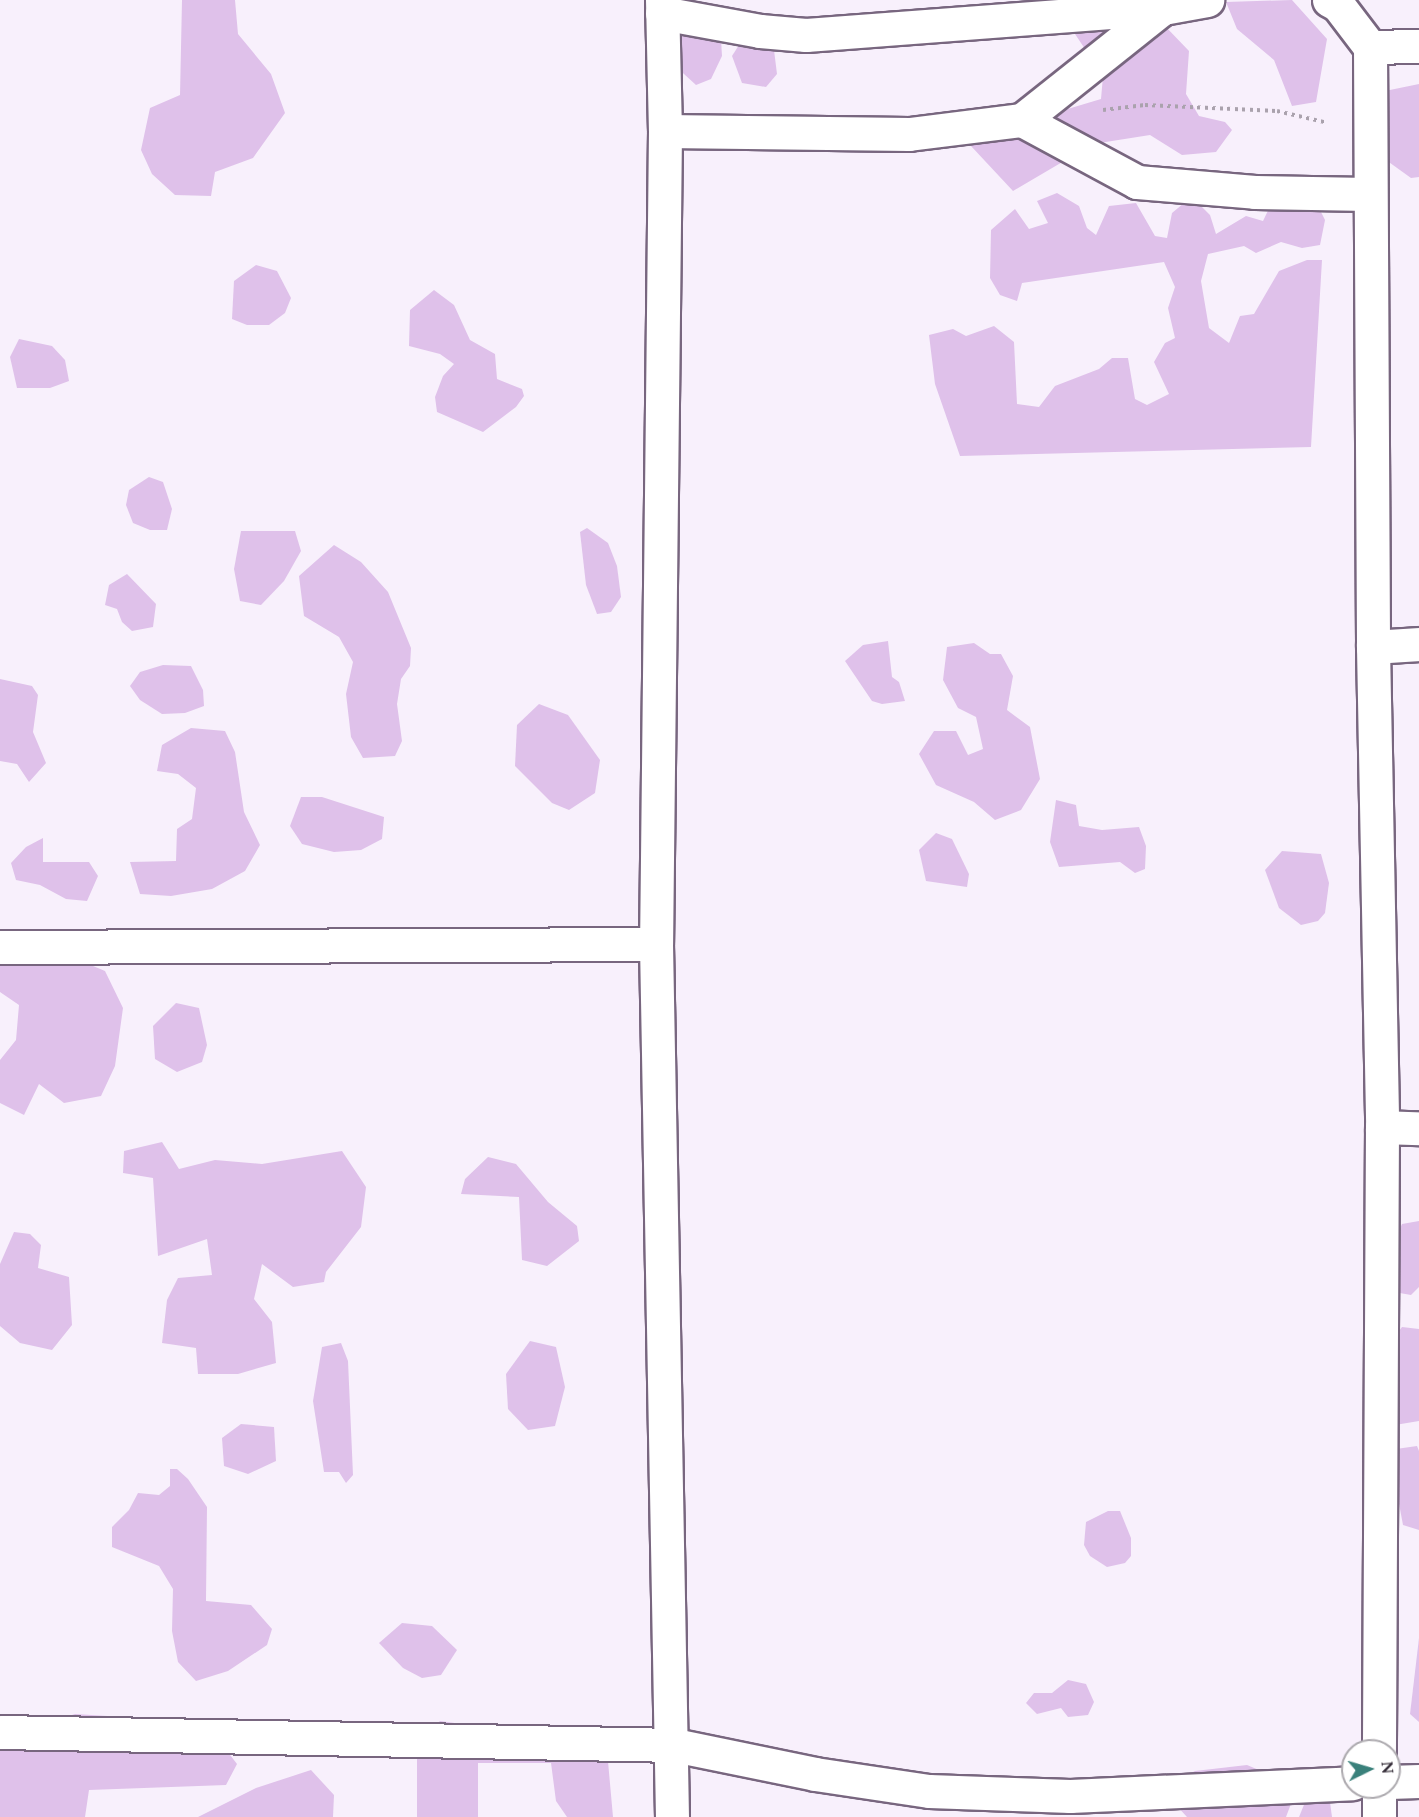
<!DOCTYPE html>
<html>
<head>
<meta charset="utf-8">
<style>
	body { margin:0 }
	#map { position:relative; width:1419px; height:1817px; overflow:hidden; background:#f8f0fc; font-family:Spectral,serif }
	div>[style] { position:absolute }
	.green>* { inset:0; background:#dfc1ea }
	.path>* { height:4px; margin-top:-2px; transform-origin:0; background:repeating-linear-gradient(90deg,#aaa2ad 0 3px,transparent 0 7.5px) }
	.roads { filter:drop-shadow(2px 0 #78667f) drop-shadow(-2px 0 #78667f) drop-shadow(0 2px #78667f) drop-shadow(0 -2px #78667f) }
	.minor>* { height:33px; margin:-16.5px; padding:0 16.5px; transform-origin:16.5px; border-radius:16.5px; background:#fff }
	span { translate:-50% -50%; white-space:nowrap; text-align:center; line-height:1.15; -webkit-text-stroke:4.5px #fff; paint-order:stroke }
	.north { position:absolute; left:1341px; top:1739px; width:60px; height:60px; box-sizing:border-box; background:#fff; border:2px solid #adaaaf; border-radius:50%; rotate:85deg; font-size:16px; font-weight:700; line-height:24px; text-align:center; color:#332b36 }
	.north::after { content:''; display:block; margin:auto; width:21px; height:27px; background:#3a817b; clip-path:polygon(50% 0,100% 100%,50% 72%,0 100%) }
</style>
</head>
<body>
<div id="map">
	<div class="green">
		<div style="clip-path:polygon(182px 0,235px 0,238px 34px,271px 74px,285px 113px,253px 158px,215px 172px,211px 196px,175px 195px,152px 174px,141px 150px,150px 108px,180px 95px)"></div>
		<div style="clip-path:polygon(1292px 0,1327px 39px,1316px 102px,1292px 106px,1274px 60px,1237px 29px,1226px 2px)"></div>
		<div style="clip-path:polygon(685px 21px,721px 39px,722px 56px,711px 79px,696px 85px,672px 63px,671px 42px)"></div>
		<div style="clip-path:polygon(1164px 25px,1189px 51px,1186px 94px,1199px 116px,1225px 122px,1232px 130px,1216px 152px,1182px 155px,1150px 135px,1093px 144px,1013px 191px,971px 146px,979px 123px,1008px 120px,1022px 97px,1061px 111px,1101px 99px,1103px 76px,1071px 28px)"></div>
		<div style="clip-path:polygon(751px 26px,772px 34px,777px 74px,766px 87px,742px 83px,732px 56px)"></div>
		<div style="clip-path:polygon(1419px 84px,1419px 177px,1411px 178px,1386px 160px,1384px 148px,1389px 125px,1385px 91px)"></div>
		<div style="clip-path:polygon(1057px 193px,1079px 206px,1087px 228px,1096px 235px,1109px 206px,1136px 203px,1155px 236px,1167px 238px,1172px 213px,1184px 203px,1197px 202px,1210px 215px,1216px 234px,1246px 216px,1263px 221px,1274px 198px,1316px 202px,1325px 220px,1320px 245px,1302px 248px,1281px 242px,1256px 253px,1244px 246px,1208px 254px,1201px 281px,1209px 328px,1229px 343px,1240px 316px,1254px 314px,1279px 271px,1307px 260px,1322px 260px,1311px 447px,960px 456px,935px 384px,929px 335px,953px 329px,966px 336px,994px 326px,1014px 342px,1017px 404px,1039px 407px,1055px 386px,1099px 369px,1112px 358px,1128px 358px,1135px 399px,1147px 405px,1169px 394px,1154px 362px,1165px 343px,1175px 338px,1168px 308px,1175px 287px,1164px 262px,1022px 283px,1017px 301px,1000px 295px,990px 278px,991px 230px,1015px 209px,1029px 229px,1048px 223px,1037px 201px)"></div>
		<div style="clip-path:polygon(256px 265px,277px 271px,291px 298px,285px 313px,269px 325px,247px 325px,232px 319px,234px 281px)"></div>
		<div style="clip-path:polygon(434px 290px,454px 305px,470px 340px,495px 354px,497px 379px,522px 389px,524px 396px,516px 407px,483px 432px,437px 412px,435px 397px,443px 376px,454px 364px,440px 354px,409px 346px,410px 310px)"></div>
		<div style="clip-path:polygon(19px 339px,52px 346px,65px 360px,69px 381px,50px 388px,17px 388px,10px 357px)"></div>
		<div style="clip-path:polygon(149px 477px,163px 482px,172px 509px,167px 530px,150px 530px,133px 523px,126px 505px,129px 490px)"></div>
		<div style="clip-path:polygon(587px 528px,608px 543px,617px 566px,621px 597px,611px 612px,597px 614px,586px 585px,580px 532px)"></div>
		<div style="clip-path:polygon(241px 531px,295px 531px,301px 551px,284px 581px,261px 605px,240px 601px,234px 569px)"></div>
		<div style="clip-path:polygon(334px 545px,361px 562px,388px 592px,411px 648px,410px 666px,401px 679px,397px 704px,402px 741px,395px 756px,363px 758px,351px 737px,346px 694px,353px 662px,339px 637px,304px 616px,299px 576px)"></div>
		<div style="clip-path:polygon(127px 574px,156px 604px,153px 627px,132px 631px,122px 622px,117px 609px,105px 605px,109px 585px)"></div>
		<div style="clip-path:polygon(888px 641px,892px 677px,899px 682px,905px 701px,882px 704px,872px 701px,845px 661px,863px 645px)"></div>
		<div style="clip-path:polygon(974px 643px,990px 654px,1001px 654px,1013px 676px,1007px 710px,1030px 727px,1040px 779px,1021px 810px,995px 820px,974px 802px,936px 785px,919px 754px,934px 731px,956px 731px,968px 755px,983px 749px,976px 717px,958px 708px,943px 680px,947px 647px)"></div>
		<div style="clip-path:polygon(163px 665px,191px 666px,203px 690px,204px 706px,185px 713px,162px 714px,140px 700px,130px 686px,140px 672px)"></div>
		<div style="clip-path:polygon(0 679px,32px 686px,38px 695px,33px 732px,46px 763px,29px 782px,17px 764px,0 761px)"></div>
		<div style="clip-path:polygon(539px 704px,568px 715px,600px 760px,595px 793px,569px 810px,552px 803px,515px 766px,517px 725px)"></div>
		<div style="clip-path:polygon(191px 728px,225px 731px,235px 752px,244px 812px,260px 845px,245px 871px,212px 889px,171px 896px,140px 894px,130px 862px,176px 861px,177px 829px,192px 819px,196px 788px,178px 774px,157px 771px,162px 745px)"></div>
		<div style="clip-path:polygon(301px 797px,322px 797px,384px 817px,382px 839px,361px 850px,334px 852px,302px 844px,290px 826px)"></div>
		<div style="clip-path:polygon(1056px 800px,1076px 805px,1079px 826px,1102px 830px,1139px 827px,1146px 846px,1145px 869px,1135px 873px,1120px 862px,1059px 867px,1050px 842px)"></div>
		<div style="clip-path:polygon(936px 833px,952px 839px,969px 874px,967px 887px,926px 881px,919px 850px)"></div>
		<div style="clip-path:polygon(43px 838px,43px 862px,89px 862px,98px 876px,87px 901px,66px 899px,40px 885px,16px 880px,11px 863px,26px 847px)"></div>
		<div style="clip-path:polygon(1282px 851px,1321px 854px,1329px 883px,1325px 913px,1318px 921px,1301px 925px,1279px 908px,1265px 870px)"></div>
		<div style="clip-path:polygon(74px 958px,105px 971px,123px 1008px,115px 1066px,101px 1096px,64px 1103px,39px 1084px,24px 1115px,0 1103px,0 1060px,16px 1040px,19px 1005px,0 992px,0 959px)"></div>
		<div style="clip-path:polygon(176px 1003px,199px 1008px,207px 1045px,202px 1062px,177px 1072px,155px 1059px,153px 1026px)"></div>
		<div style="clip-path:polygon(162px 1142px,179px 1169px,215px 1160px,262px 1164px,342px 1151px,366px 1187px,361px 1227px,326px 1272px,324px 1282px,293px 1287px,262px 1264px,254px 1299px,272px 1322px,276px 1363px,238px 1374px,198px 1374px,196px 1348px,162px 1343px,167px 1300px,178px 1278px,212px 1275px,207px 1239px,158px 1256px,153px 1178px,123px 1173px,124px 1151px)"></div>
		<div style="clip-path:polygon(488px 1157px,516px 1164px,548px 1202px,577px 1226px,579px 1241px,547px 1266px,522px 1260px,519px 1197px,461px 1194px,465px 1179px)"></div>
		<div style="clip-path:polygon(1419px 1221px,1419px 1287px,1411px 1295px,1383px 1290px,1391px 1247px,1402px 1224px)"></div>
		<div style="clip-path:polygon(14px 1232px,30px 1234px,41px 1245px,38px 1268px,69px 1277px,72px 1325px,52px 1350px,20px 1343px,0 1326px,0 1264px)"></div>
		<div style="clip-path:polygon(1402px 1327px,1419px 1329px,1419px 1421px,1395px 1425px,1386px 1348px)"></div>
		<div style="clip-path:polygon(530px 1341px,556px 1347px,565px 1387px,555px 1426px,528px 1430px,508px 1409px,506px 1374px)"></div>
		<div style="clip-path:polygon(341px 1343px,348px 1361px,353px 1475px,346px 1483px,339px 1472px,324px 1472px,313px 1401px,322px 1347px)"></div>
		<div style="clip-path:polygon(241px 1424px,274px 1427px,276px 1461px,248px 1474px,224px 1466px,222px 1438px)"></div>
		<div style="clip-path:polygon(1417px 1446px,1419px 1451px,1419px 1530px,1403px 1525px,1389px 1450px)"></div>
		<div style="clip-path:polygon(170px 1469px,177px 1469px,188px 1479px,207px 1507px,206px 1601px,251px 1605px,272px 1629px,267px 1645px,228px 1671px,196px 1681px,178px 1662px,172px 1631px,173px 1589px,159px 1566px,112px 1547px,112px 1527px,129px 1510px,138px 1493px,159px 1495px,170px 1486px)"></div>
		<div style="clip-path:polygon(1108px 1511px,1120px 1511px,1131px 1538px,1131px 1556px,1125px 1563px,1107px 1567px,1090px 1556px,1084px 1545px,1086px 1522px)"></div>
		<div style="clip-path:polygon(402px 1623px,432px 1626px,457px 1650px,441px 1675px,422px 1678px,403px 1668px,379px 1643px)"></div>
		<div style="clip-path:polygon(1419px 1638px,1419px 1722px,1410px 1714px)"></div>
		<div style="clip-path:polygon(1068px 1680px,1086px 1684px,1094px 1702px,1088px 1715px,1068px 1717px,1061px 1708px,1037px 1714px,1026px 1703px,1034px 1693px,1052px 1693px)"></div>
		<div style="clip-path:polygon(75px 1714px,205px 1722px,237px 1764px,226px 1785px,89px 1790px,85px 1817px,0 1817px,0 1739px)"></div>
		<div style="clip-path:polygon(440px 1721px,462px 1724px,456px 1745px,606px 1739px,613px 1817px,567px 1817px,556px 1801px,551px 1763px,478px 1763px,478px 1817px,417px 1817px,417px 1742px)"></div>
		<div style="clip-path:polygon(1247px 1765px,1273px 1776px,1292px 1801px,1286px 1817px,1187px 1817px,1176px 1805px,1182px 1778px,1195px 1771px)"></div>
		<div style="clip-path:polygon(311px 1770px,334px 1795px,333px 1817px,198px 1817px,256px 1788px)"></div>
		<div style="clip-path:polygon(1308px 1795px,1330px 1802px,1332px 1817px,1299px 1817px)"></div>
	</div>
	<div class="path">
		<div style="left:1103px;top:110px;width:42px;rotate:-6.8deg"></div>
		<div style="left:1145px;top:105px;width:132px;rotate:2.6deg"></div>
		<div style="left:1277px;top:111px;width:52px;rotate:13.2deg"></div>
	</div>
	<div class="roads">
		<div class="minor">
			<div style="left:662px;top:0;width:131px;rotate:88.7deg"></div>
			<div style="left:665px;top:131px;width:813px;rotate:90.63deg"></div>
			<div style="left:656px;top:944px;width:873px;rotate:88.95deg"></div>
			<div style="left:1329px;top:0;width:10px;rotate:29deg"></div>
			<div style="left:1338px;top:5px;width:53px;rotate:52.7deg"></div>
			<div style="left:1370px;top:47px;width:600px;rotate:89.71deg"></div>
			<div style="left:1373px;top:647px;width:480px;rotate:88.9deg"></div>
			<div style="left:1382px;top:1127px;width:624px;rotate:90.28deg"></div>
			<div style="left:662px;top:13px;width:100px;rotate:10.4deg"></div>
			<div style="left:760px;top:31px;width:46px;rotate:5deg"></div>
			<div style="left:806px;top:35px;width:358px;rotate:-4.3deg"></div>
			<div style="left:1163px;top:8px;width:45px;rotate:-10.3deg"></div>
			<div style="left:1370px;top:47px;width:49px;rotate:-1.2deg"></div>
			<div style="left:1022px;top:120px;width:131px;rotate:28.3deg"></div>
			<div style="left:1137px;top:182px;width:118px;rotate:4.8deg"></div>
			<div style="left:1255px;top:192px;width:113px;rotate:1deg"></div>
			<div style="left:665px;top:131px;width:244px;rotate:0.7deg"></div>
			<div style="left:909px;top:134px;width:114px;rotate:-7.1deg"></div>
			<div style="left:1022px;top:120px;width:180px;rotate:-38.5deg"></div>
			<div style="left:1373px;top:647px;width:46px;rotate:-3.7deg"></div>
			<div style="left:0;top:947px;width:656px;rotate:-0.26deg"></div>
			<div style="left:1382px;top:1127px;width:37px;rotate:2deg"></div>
			<div style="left:0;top:1732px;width:674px;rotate:1.1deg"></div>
			<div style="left:674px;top:1745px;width:144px;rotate:11.6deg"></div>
			<div style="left:815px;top:1774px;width:115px;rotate:8.5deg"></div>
			<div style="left:929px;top:1791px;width:141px;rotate:2deg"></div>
			<div style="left:1070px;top:1796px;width:283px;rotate:-2.6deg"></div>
			<div style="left:1389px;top:1782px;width:30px;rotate:-2deg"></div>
			<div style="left:1379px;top:1787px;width:30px;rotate:90deg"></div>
		</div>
	</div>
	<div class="north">N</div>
</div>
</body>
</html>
